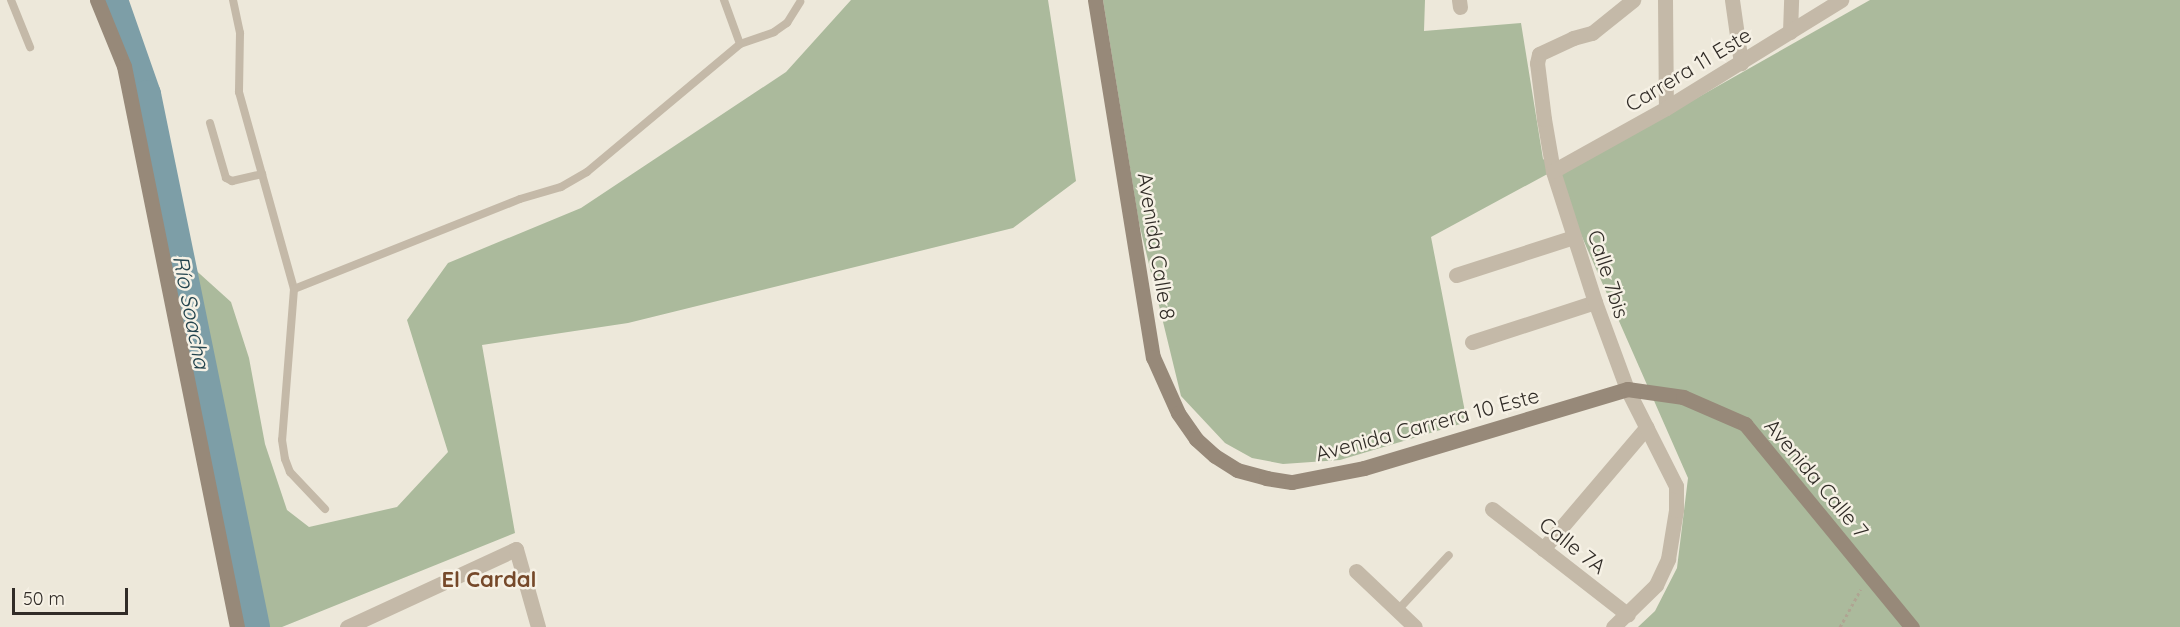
<!DOCTYPE html>
<html>
<head>
<meta charset="utf-8">
<style>
	body { margin:0 }
	#map { position:relative; width:2180px; height:627px; overflow:hidden; background:#ede8da; font-family:Quicksand,sans-serif }
	div>[style] { position:absolute }
	.green>* { inset:0; background:#abba9c }
	.river>* { height:28px; margin:-14px; padding:0 14px; transform-origin:14px; border-radius:14px; background:#7d9ea7 }
	.path>* { height:3px; margin-top:-1.5px; transform-origin:0; background:repeating-linear-gradient(90deg,#afa492 0 3px,transparent 0 6px) }
	.service>* { height:8px; margin:-4px; padding:0 4px; transform-origin:4px; border-radius:4px; background:#c4b9a8 }
	.minor>* { height:15px; margin:-7.5px; padding:0 7.5px; transform-origin:7.5px; border-radius:7.5px; background:#c4b9a8 }
	.tertiary>* { height:15px; margin:-7.5px; padding:0 7.5px; transform-origin:7.5px; border-radius:7.5px; background:#c4b9a8 }
	.secondary>* { height:15px; margin:-7.5px; padding:0 7.5px; transform-origin:7.5px; border-radius:7.5px; background:#978979 }
	span { translate:-50% -50%; white-space:nowrap; text-align:center; line-height:1.15; -webkit-text-stroke:5px #f6f1e5; paint-order:stroke }
	.street-label { font-size:21px; color:#312c27 }
	.water-label { font-size:22px; color:#22434d; font-style:italic }
	.neighbourhood-label { font-size:22px; color:#76492a; font-weight:700 }
	.scale { position:absolute; left:12px; top:588px; width:116px; height:27px; box-sizing:border-box; border:3px solid #312c27; border-top:0; padding-left:8px; font-size:18px; line-height:21px; white-space:nowrap; color:#312c27; -webkit-text-stroke:4px #f6f1e5; paint-order:stroke }
</style>
</head>
<body>
<div id="map">
	<div class="green">
		<div style="clip-path:polygon(851px 0,1048px 0,1076px 181px,1013px 228px,628px 323px,482px 345px,515px 533px,282px 627px,265px 627px,180px 256px,231px 302px,249px 358px,265px 444px,287px 510px,309px 527px,397px 507px,448px 452px,407px 320px,448px 263px,581px 208px,786px 72px)"></div>
		<div style="clip-path:polygon(1103px 0,1425px 0,1424px 31px,1521px 23px,1543px 159px,1564px 173px,1870px 0,2180px 0,2180px 627px,1638px 627px,1655px 611px,1677px 568px,1688px 478px,1553px 171px,1431px 237px,1467px 422px,1340px 460px,1283px 464px,1252px 458px,1225px 443px,1181px 396px,1139px 223px)"></div>
	</div>
	<div class="river">
		<div style="left:114px;top:0;width:100px;rotate:70.7deg"></div>
		<div style="left:147px;top:94px;width:544px;rotate:78.44deg"></div>
	</div>
	<div class="path">
		<div style="left:1840px;top:627px;width:43px;rotate:-61.1deg"></div>
	</div>
	<div class="service">
		<div style="left:11px;top:0;width:51px;rotate:68deg"></div>
		<div style="left:233px;top:0;width:34px;rotate:78deg"></div>
		<div style="left:240px;top:33px;width:59px;rotate:91deg"></div>
		<div style="left:239px;top:92px;width:205px;rotate:74.4deg"></div>
		<div style="left:294px;top:289px;width:243px;rotate:-21.7deg"></div>
		<div style="left:520px;top:199px;width:43px;rotate:-16.3deg"></div>
		<div style="left:561px;top:187px;width:30px;rotate:-30deg"></div>
		<div style="left:587px;top:172px;width:199px;rotate:-39.9deg"></div>
		<div style="left:740px;top:44px;width:47px;rotate:-110deg"></div>
		<div style="left:740px;top:44px;width:36px;rotate:-19deg"></div>
		<div style="left:774px;top:32px;width:16px;rotate:-35deg"></div>
		<div style="left:787px;top:23px;width:25px;rotate:-58deg"></div>
		<div style="left:210px;top:123px;width:57px;rotate:73.8deg"></div>
		<div style="left:226px;top:178px;width:7px;rotate:27deg"></div>
		<div style="left:232px;top:181px;width:31px;rotate:-13deg"></div>
		<div style="left:294px;top:289px;width:151px;rotate:94.5deg"></div>
		<div style="left:282px;top:440px;width:19px;rotate:81deg"></div>
		<div style="left:285px;top:459px;width:14px;rotate:69deg"></div>
		<div style="left:290px;top:472px;width:51px;rotate:46.6deg"></div>
		<div style="left:1397px;top:611px;width:76px;rotate:-47.1deg"></div>
	</div>
	<div class="minor">
		<div style="left:1459px;top:0;width:7px;rotate:82deg"></div>
		<div style="left:1665px;top:0;width:108px;rotate:89.5deg"></div>
		<div style="left:1732px;top:0;width:64px;rotate:81.9deg"></div>
		<div style="left:1790px;top:32px;width:32px;rotate:-88deg"></div>
		<div style="left:1553px;top:171px;width:53px;rotate:-99.8deg"></div>
		<div style="left:1544px;top:119px;width:56px;rotate:-97.1deg"></div>
		<div style="left:1537px;top:63px;width:9px;rotate:-77deg"></div>
		<div style="left:1539px;top:54px;width:38px;rotate:-25deg"></div>
		<div style="left:1573px;top:38px;width:20px;rotate:-15deg"></div>
		<div style="left:1592px;top:33px;width:53px;rotate:-38.8deg"></div>
		<div style="left:1456px;top:275px;width:124px;rotate:-17.9deg"></div>
		<div style="left:1472px;top:342px;width:129px;rotate:-18deg"></div>
		<div style="left:1492px;top:509px;width:172px;rotate:37.9deg"></div>
		<div style="left:1543px;top:549px;width:160px;rotate:-49.6deg"></div>
		<div style="left:1356px;top:571px;width:81px;rotate:43.5deg"></div>
		<div style="left:347px;top:627px;width:186px;rotate:-24.8deg"></div>
		<div style="left:516px;top:549px;width:81px;rotate:74.2deg"></div>
		<div style="left:1613px;top:627px;width:60px;rotate:-44.3deg"></div>
		<div style="left:1656px;top:585px;width:29px;rotate:-65deg"></div>
		<div style="left:1668px;top:559px;width:50px;rotate:-80.7deg"></div>
		<div style="left:1676px;top:510px;width:24px;rotate:-90deg"></div>
		<div style="left:1676px;top:486px;width:109px;rotate:-116.8deg"></div>
	</div>
	<div class="tertiary">
		<div style="left:1627px;top:389px;width:93px;rotate:-110.2deg"></div>
		<div style="left:1595px;top:302px;width:138px;rotate:-107.8deg"></div>
		<div style="left:1553px;top:171px;width:129px;rotate:-29.1deg"></div>
		<div style="left:1666px;top:108px;width:206px;rotate:-31.7deg"></div>
	</div>
	<div class="secondary">
		<div style="left:97px;top:0;width:71px;rotate:67.8deg"></div>
		<div style="left:124px;top:66px;width:572px;rotate:78.61deg"></div>
		<div style="left:1095px;top:0;width:362px;rotate:80.8deg"></div>
		<div style="left:1153px;top:357px;width:61px;rotate:65.9deg"></div>
		<div style="left:1178px;top:413px;width:32px;rotate:55deg"></div>
		<div style="left:1196px;top:439px;width:25px;rotate:42deg"></div>
		<div style="left:1215px;top:456px;width:26px;rotate:32deg"></div>
		<div style="left:1237px;top:470px;width:30px;rotate:15deg"></div>
		<div style="left:1266px;top:478px;width:26px;rotate:9deg"></div>
		<div style="left:1292px;top:482px;width:73px;rotate:-11deg"></div>
		<div style="left:1364px;top:468px;width:275px;rotate:-16.7deg"></div>
		<div style="left:1627px;top:389px;width:57px;rotate:8.1deg"></div>
		<div style="left:1683px;top:397px;width:68px;rotate:23.5deg"></div>
		<div style="left:1745px;top:424px;width:263px;rotate:50.6deg"></div>
	</div>
	<div class="street-label">
		<span style="left:1688px;top:69px;rotate:-31deg">Carrera 11 Este</span>
		<span style="left:1157px;top:246px;rotate:81deg">Avenida Calle 8</span>
		<span style="left:1609px;top:274px;rotate:72deg">Calle 7bis</span>
		<span style="left:1427px;top:424px;rotate:-15deg">Avenida Carrera 10 Este</span>
		<span style="left:1817px;top:478px;rotate:50deg">Avenida Calle 7</span>
		<span style="left:1573px;top:545px;rotate:38deg">Calle 7A</span>
	</div>
	<div class="water-label">
		<span style="left:191px;top:312px;rotate:79deg">Río Soacha</span>
	</div>
	<div class="neighbourhood-label">
		<span style="left:489px;top:580px">El Cardal</span>
	</div>
	<div class="scale">50 m</div>
</div>
</body>
</html>
